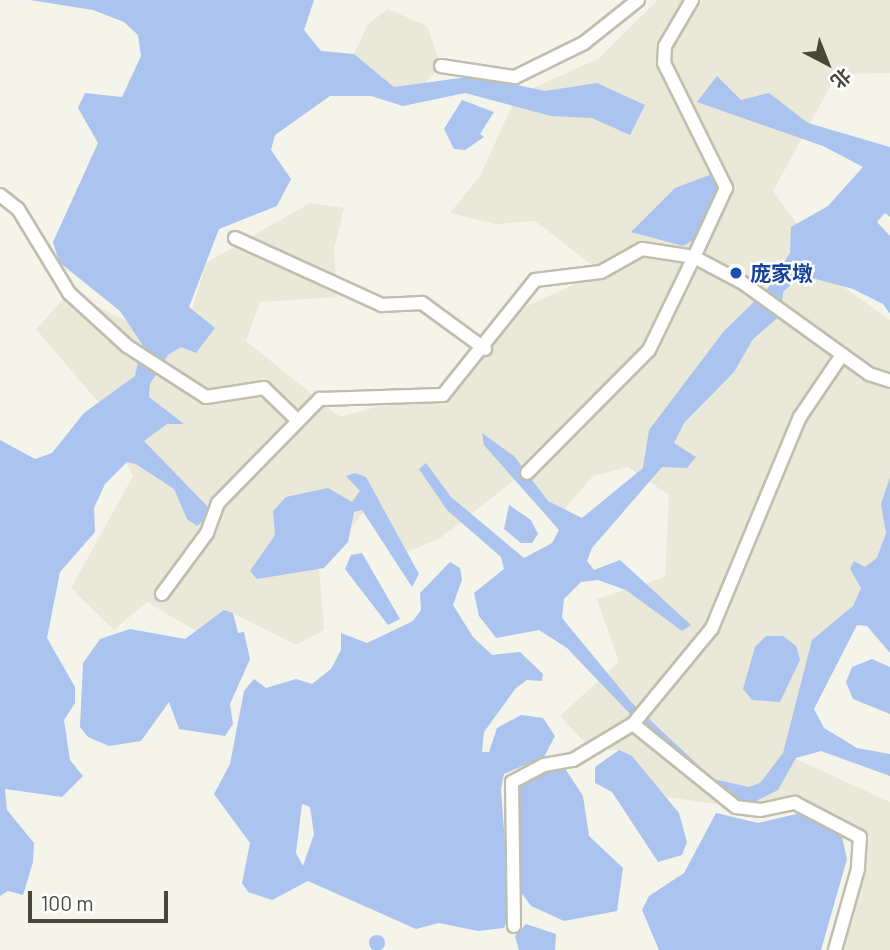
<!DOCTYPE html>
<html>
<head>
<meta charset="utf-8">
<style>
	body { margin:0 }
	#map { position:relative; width:890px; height:950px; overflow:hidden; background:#f5f4eb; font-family:Barlow,"Noto Sans SC",sans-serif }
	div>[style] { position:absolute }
	.residential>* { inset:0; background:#e9e8d9 }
	.water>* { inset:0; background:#aac3ef }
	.round { border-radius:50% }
	.roads { filter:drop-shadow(2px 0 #c1beae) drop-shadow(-2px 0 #c1beae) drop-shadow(0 2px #c1beae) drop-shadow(0 -2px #c1beae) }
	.minor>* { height:12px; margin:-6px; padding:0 6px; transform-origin:6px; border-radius:6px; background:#fff }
	.dots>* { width:19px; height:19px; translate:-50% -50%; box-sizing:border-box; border:4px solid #fff; border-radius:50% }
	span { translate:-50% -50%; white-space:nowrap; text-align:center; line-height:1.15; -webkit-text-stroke:5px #fff; paint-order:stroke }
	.transit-label { font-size:21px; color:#164399; font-weight:700 }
	.left { translate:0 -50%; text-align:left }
	.north { position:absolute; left:792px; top:28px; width:70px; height:70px; -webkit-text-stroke:5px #fff; paint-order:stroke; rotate:138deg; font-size:19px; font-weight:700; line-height:28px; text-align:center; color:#494739 }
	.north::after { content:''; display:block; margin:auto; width:24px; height:32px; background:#494739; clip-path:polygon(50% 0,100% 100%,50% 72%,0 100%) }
	.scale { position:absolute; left:28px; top:891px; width:140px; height:32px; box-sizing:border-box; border:4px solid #494739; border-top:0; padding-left:9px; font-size:21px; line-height:24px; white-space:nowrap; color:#494739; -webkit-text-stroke:5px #fff; paint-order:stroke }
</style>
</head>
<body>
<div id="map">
	<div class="residential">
		<div style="clip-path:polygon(658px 0,890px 0,890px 73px,837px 74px,773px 191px,841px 285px,890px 320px,890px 591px,857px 596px,783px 753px,890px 802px,890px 950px,833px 950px,859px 837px,795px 803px,736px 807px,667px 797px,619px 750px,592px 750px,560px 716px,619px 662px,597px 599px,665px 577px,669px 495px,628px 467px,593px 476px,563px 511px,517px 478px,439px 539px,407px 552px,376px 496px,319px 569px,324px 630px,296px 645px,233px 613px,196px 631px,147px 602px,114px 630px,71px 588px,133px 476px,98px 402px,36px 329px,69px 293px,181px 347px,206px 263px,310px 203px,344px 208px,334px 249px,337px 297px,260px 302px,246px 341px,340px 417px,454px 385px,505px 316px,601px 272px,535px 221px,495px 224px,450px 213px,480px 176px,517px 95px,598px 59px)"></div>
		<div style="clip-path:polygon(388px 9px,427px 26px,441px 66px,425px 83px,394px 87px,354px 54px,368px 24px)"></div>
	</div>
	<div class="water">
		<div style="clip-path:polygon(30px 0,314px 0,304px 30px,321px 51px,354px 54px,394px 87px,475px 76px,545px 91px,597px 83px,645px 105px,630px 135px,592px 118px,551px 116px,465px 93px,403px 106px,371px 96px,330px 96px,275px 135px,271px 150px,291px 179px,277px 206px,219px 229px,189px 307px,215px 328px,196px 353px,181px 347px,168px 355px,150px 384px,149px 397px,184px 424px,167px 424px,144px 441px,207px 506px,207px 517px,197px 526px,187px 519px,174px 489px,136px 464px,127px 462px,105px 484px,94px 508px,95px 532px,60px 572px,47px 638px,75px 687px,75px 703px,64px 720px,70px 760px,83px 776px,62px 797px,5px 789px,7px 810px,34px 843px,33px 862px,23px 895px,8px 891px,0 896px,0 440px,35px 459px,52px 453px,84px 413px,135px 376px,142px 344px,120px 311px,59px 262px,53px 242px,98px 143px,78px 108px,85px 93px,122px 97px,141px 56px,138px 35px,124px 22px,93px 10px)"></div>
		<div style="clip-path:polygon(717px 76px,741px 100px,769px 93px,808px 123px,890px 147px,890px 217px,885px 213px,877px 222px,890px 236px,890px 314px,883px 304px,853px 289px,801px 275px,783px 292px,781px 315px,753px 339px,734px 372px,684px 423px,674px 443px,696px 457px,687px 468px,662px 467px,592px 548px,587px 561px,594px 570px,620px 560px,691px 625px,682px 631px,626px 590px,598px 580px,581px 582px,564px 599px,562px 618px,632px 703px,713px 779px,749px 787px,760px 783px,783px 753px,812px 640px,853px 606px,861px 588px,850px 569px,854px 561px,865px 567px,877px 558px,886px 533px,881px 504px,890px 477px,890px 653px,867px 626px,857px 625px,814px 709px,824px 728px,857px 748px,890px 754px,890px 776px,821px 751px,796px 758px,778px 790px,746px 806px,671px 757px,567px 648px,539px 630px,496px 638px,479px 616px,474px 593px,504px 569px,501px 557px,447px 510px,419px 469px,426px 463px,451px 497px,524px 558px,552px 543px,559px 530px,484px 445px,482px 433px,514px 456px,548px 501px,582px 518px,643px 468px,649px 430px,724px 331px,768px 288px,790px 253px,791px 227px,828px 206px,863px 167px,823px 146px,697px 102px)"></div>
		<div style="clip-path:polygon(462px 100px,494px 112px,480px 134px,484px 137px,465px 150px,454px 149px,444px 129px)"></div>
		<div style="clip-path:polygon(715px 173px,719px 192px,697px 238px,683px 246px,631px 232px,675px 188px)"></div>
		<div style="clip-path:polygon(355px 473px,366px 477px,419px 574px,412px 587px,362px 510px,354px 512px,348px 542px,324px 568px,257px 579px,250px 571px,275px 535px,273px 511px,286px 497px,328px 488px,352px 502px,360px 491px,346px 476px)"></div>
		<div style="clip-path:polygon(509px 505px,531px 520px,538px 534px,532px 543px,521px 543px,504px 529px)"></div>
		<div style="clip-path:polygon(362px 553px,400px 619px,388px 625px,345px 569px,351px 555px)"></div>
		<div style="clip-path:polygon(evenodd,450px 562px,460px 568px,462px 580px,453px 605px,473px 637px,492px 655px,520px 652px,543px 674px,542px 681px,527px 680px,516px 688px,484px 732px,482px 752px,489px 752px,497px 728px,521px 715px,543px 718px,555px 736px,544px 757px,504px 774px,501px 789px,510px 913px,504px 928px,478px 931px,439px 923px,416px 929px,308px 881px,272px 900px,248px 892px,242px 883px,250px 843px,214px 794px,230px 764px,244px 691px,254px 679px,266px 688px,296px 679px,312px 684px,331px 669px,341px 650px,341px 633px,367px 643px,413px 621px,421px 610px,420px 593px,450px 562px,302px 804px,310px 807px,314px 834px,303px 866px,296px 853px,302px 804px)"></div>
		<div style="clip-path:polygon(224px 610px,233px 613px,238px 633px,244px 632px,250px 659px,230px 704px,233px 724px,225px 736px,179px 729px,169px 702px,141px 741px,109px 746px,88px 737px,80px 727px,83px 663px,100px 639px,130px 629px,185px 639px)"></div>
		<div style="clip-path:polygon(766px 636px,783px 636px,796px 646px,800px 660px,780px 702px,752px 700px,743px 689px,755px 647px)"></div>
		<div style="clip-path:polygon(872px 659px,890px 667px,890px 714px,853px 699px,846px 682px,852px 667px)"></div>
		<div style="clip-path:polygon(619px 750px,632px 756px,679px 813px,687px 842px,682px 855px,658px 862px,612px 792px,595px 783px,595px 767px)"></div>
		<div style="clip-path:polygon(564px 767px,583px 796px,589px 836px,623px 868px,617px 911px,564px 921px,531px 906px,518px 888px,506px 793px,511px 780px)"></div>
		<div style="clip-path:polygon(805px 812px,822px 818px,842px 837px,847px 859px,821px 950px,659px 950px,642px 910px,649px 896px,684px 873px,716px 813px,758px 823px)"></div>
		<div style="clip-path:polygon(526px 924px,556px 934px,555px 950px,519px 950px,515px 936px)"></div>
		<div class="round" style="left:369px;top:935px;width:16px;height:16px"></div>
	</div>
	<div class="roads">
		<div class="minor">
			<div style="left:692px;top:0;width:53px;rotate:120.4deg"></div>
			<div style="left:665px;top:46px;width:17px;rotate:93deg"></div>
			<div style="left:664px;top:63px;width:140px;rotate:63.6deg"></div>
			<div style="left:726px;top:188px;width:76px;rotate:114.9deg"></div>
			<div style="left:694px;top:257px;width:55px;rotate:28deg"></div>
			<div style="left:743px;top:283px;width:155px;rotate:35.8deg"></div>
			<div style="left:869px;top:374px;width:22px;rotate:18deg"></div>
			<div style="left:441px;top:66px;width:75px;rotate:8.5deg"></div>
			<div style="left:515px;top:77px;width:77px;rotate:-26.2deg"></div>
			<div style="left:584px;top:43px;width:69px;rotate:-38.5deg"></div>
			<div style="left:0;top:195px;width:23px;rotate:38deg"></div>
			<div style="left:18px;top:209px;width:98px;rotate:58.7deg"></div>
			<div style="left:69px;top:293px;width:79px;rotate:42.4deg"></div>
			<div style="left:127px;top:346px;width:94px;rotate:32.8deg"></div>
			<div style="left:206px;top:397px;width:59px;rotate:-8.8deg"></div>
			<div style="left:264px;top:388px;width:46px;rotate:44.1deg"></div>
			<div style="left:235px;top:238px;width:162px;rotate:24.5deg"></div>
			<div style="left:382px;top:305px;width:40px;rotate:-2.9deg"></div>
			<div style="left:422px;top:303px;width:78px;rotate:36.1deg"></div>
			<div style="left:162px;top:594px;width:76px;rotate:-53.6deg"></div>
			<div style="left:207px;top:533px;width:32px;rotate:-70deg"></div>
			<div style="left:218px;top:503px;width:146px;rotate:-45.6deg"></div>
			<div style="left:320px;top:399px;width:123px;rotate:-1.9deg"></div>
			<div style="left:443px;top:395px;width:147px;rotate:-51.3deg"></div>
			<div style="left:535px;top:280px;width:66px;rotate:-6.9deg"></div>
			<div style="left:601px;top:272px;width:47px;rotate:-29.3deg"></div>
			<div style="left:642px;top:249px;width:53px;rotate:8.7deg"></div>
			<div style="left:694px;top:257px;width:103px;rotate:115.8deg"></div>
			<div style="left:649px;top:350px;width:173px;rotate:134.8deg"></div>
			<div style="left:633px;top:724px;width:132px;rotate:38.9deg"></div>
			<div style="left:736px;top:807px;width:25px;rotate:7deg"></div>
			<div style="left:761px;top:810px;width:35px;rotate:-12deg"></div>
			<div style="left:795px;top:803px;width:73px;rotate:27.6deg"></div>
			<div style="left:860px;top:837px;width:32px;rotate:94deg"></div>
			<div style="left:858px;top:869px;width:84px;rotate:105.9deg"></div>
			<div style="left:514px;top:926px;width:144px;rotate:-90.8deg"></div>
			<div style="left:512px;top:782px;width:36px;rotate:-28deg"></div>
			<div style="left:544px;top:765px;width:29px;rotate:-10deg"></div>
			<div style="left:573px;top:760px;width:70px;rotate:-31deg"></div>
			<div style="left:633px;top:724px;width:124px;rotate:-50.5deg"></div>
			<div style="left:712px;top:628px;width:229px;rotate:-67.4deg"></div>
			<div style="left:800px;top:417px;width:75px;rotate:-55.9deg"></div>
		</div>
	</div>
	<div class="dots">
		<div style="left:736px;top:273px;background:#1a4fb4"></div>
	</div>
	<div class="transit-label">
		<span class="left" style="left:750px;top:273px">庞家墩</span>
	</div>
	<div class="north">北</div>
	<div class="scale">100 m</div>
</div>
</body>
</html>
